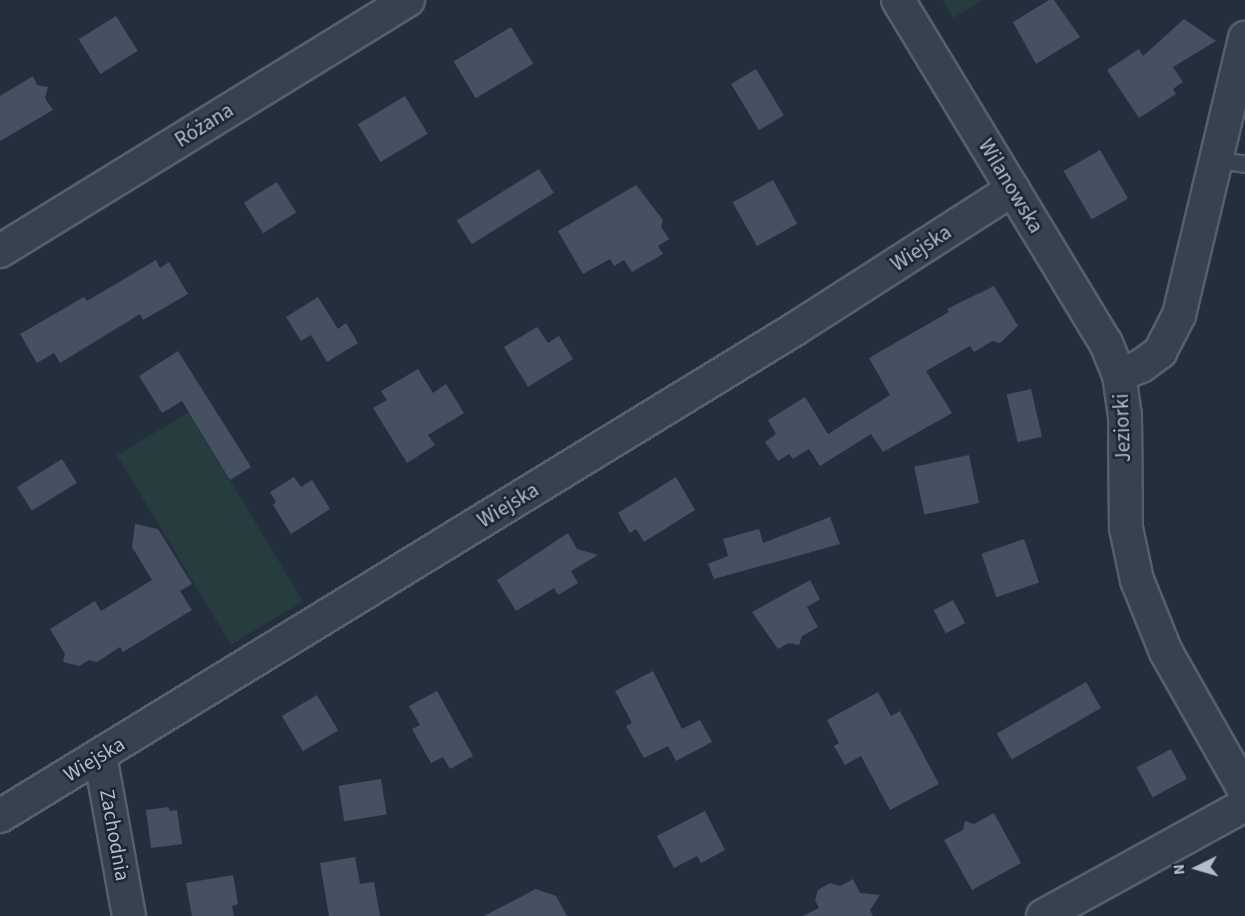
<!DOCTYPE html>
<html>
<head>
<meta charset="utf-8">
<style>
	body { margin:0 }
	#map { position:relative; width:1245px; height:916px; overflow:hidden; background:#242f3e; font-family:"Source Sans 3",sans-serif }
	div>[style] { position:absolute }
	.green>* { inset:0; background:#263c3f; transform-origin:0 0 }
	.building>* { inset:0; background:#455162; transform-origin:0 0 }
	.roads { filter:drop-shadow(2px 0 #565f6c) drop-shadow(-2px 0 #565f6c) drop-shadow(0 2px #565f6c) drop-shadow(0 -2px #565f6c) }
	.service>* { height:15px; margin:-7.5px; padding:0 7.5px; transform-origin:7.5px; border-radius:7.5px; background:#38414e }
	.minor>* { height:32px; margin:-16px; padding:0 16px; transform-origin:16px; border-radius:16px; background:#38414e }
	span { translate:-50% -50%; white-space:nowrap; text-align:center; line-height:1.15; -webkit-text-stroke:5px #1d2633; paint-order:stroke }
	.street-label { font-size:21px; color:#b4bcc9 }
	.north { position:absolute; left:1167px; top:838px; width:60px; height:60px; -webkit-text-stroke:4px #1d2633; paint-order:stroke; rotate:265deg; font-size:16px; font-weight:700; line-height:24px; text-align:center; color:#b4bcc9 }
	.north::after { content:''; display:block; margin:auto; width:21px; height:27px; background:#b4bcc9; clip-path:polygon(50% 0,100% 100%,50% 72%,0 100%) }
</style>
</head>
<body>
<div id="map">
	<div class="green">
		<div style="clip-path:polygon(942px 0,983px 0,953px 18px)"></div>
		<div style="left:189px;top:412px;width:221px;height:84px;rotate:59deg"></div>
	</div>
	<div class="building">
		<div style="clip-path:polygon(1049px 0,1054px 0,1080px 37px,1036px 64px,1013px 22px)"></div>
		<div style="left:116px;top:16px;width:41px;height:44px;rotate:58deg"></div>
		<div style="clip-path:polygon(1184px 19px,1216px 41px,1173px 67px,1183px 82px,1173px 89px,1176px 94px,1139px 118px,1107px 70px,1139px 49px,1143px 56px)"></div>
		<div style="left:511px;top:27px;width:43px;height:67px;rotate:59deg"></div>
		<div style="left:756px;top:69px;width:54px;height:29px;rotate:59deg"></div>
		<div style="clip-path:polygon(33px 76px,37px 85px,48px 87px,45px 98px,53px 110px,0 141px,0 96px)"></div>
		<div style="left:405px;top:96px;width:44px;height:55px;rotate:59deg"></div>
		<div style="left:1100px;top:150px;width:56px;height:42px;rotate:60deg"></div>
		<div style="left:539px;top:169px;width:28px;height:97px;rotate:58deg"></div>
		<div style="left:773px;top:180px;width:50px;height:46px;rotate:61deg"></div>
		<div style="left:277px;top:182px;width:36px;height:39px;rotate:58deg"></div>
		<div style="clip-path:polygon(636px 185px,663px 220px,661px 227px,669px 239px,658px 246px,663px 254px,632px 272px,624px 260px,614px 266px,610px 259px,583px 274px,558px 231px)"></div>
		<div style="clip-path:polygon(156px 260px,160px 268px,169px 262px,188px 294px,143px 320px,140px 314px,60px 363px,54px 353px,37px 363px,20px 334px,84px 297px,87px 301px)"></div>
		<div style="clip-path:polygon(994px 286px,1018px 326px,1000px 343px,992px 341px,974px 352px,970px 346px,926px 371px,952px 413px,883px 452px,871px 434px,820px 466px,809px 449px,793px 459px,789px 454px,778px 461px,765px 442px,776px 434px,768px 420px,805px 397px,828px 434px,890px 395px,869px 358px,949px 312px,947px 309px)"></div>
		<div style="clip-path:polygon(318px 297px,338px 329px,346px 323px,358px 343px,327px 362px,311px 335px,301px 341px,286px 317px)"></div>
		<div style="clip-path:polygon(537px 327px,548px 343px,559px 336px,573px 359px,528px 387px,504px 347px)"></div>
		<div style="clip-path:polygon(178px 351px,251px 467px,230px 480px,182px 401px,162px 413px,139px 376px)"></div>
		<div style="clip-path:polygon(418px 369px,433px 393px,446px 384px,464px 413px,428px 435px,435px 445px,407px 463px,373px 408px,387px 400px,381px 391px)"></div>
		<div style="left:1031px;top:389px;width:49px;height:25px;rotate:77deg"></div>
		<div style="left:969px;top:455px;width:49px;height:56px;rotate:78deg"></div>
		<div style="left:62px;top:459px;width:28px;height:53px;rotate:58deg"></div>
		<div style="clip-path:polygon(294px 477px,301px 487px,312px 480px,330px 509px,291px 534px,273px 505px,276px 502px,270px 492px)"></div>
		<div style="clip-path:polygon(676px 477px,695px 510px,644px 542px,636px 529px,630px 533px,618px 513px)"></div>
		<div style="clip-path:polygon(830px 517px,840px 544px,714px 579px,708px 564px,728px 556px,723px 539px,759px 529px,763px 543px)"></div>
		<div style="clip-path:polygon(135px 524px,158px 529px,192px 584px,180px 591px,192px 610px,123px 652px,120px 647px,97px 662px,89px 660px,79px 666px,63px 662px,65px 654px,50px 629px,95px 601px,101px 611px,152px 580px,132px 547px)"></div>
		<div style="clip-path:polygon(568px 533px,577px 549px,598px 555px,571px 571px,578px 583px,558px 595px,554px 588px,516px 611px,497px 580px)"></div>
		<div style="left:1024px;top:539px;width:46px;height:45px;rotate:71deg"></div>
		<div style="clip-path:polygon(810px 580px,820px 599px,807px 607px,818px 627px,802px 636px,799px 645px,789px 643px,778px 649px,752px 612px)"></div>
		<div style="left:953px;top:600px;width:26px;height:22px;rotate:62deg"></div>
		<div style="clip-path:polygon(653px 671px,682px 729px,700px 720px,712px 742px,676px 761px,668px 746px,644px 758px,626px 726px,632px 723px,615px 691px)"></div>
		<div style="left:1086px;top:682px;width:30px;height:103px;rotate:60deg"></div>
		<div style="clip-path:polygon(437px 691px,473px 756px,450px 769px,443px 757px,431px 763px,412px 729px,420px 725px,409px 706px)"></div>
		<div style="clip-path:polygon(878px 692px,891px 716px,900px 711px,939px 784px,890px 810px,861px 756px,845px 765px,834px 746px,839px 743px,827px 720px)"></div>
		<div style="left:317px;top:695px;width:41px;height:41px;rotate:59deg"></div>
		<div style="left:1171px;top:749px;width:34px;height:39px;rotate:62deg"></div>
		<div style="left:381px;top:779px;width:36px;height:43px;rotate:81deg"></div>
		<div style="clip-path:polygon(168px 807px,170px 811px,177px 810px,182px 844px,151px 848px,146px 810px)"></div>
		<div style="clip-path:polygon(705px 811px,725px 850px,701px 863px,697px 856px,674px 868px,657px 836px)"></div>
		<div style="clip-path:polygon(994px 813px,1021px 863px,972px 890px,944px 840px,963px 830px,965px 821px,974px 824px)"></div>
		<div style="clip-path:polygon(355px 857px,360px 884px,374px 882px,380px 916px,329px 916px,320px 863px)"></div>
		<div style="clip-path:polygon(233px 875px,238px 904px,232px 906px,234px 916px,192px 916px,186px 883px)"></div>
		<div style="clip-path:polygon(853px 879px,860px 893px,880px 895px,870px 910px,873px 916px,803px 916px,819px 908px,815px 900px,818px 890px,830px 883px,840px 886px)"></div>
		<div style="clip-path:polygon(536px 889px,556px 896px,567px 916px,484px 916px)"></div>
	</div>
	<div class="roads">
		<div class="service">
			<div style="left:1218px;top:160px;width:27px;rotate:8deg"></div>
		</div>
		<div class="minor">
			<div style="left:898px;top:0;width:401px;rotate:58.8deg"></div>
			<div style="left:1106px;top:343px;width:35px;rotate:68deg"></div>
			<div style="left:1119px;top:375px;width:41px;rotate:81.7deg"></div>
			<div style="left:1125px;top:416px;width:112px;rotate:89.5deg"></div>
			<div style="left:1126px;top:528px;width:53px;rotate:78.1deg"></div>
			<div style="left:1137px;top:580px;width:78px;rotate:68.1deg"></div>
			<div style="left:1166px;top:652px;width:160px;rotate:60.4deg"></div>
			<div style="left:0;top:251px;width:479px;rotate:-31.6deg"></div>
			<div style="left:1119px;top:375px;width:24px;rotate:-22deg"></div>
			<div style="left:1141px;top:366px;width:24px;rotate:-36deg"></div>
			<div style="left:1160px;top:352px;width:42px;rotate:-62.8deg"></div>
			<div style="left:1179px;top:315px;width:285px;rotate:-76.6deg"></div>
			<div style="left:100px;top:755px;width:164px;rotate:79.8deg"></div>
			<div style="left:0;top:816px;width:932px;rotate:-31.49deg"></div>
			<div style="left:795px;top:329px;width:259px;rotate:-32.7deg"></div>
			<div style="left:1043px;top:916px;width:230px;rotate:-28.8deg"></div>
		</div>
	</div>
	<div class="street-label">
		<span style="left:204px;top:125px;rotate:-32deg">Różana</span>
		<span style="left:1011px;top:186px;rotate:59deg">Wilanowska</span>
		<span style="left:921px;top:248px;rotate:-33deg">Wiejska</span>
		<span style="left:1122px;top:428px;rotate:-92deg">Jeziorki</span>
		<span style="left:508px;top:505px;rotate:-31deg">Wiejska</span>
		<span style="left:94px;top:759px;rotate:-31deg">Wiejska</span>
		<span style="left:115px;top:835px;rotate:80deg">Zachodnia</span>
	</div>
	<div class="north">N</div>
</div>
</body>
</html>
